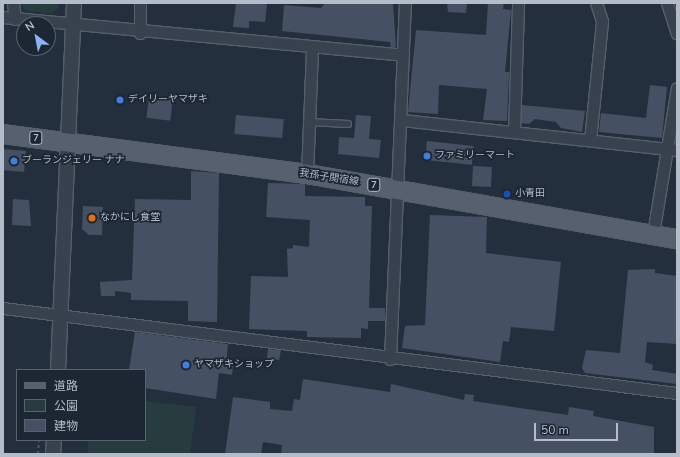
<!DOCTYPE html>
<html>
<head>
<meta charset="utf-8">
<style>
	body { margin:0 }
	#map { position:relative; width:680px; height:457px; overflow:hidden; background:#242f3e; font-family:"Nunito Sans","Noto Sans JP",sans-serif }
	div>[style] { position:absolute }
	.green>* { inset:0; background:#263c3f }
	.building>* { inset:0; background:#455162; transform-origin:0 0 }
	.path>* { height:2px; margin-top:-1px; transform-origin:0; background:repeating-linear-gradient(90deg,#44595c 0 3px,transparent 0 6px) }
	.roads { filter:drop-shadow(1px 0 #565f6c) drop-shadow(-1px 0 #565f6c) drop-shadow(0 1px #565f6c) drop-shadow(0 -1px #565f6c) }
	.service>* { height:5.5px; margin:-2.75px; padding:0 2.75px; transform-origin:2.75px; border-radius:2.75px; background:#38414e }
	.minor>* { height:11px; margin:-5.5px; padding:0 5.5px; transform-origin:5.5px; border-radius:5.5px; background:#38414e }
	.tertiary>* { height:14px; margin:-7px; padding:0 7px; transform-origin:7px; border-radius:7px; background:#38414e }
	.primary>* { height:18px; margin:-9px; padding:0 9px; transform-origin:9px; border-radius:9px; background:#56606e }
	.dots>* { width:11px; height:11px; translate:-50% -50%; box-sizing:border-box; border:2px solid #1d2633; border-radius:50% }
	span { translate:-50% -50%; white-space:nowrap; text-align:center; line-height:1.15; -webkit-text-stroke:3.5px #1d2633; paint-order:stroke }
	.shield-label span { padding:1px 3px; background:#1d2633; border:1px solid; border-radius:3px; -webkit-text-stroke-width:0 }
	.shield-label { font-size:9px; color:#b4bcc9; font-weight:700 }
	.poi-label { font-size:10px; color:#b4bcc9 }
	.left { translate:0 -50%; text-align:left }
	.street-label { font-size:10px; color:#b4bcc9 }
	.frame { position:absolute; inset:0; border:4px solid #b4bcc9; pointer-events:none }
	.legend { position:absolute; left:16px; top:369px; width:130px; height:72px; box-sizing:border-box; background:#1d2633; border:1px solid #59626f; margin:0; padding:5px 7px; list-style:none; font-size:12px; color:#b4bcc9 }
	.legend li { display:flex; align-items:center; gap:8px; height:20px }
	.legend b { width:20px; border:1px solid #59626f }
	.north { position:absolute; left:16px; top:16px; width:40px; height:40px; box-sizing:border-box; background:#1d2633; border:1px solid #59626f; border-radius:50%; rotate:328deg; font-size:11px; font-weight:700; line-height:16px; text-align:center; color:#b4bcc9 }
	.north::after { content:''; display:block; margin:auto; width:14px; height:18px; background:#8ab4f8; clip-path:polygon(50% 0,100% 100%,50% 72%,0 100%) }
	.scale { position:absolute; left:534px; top:423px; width:84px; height:18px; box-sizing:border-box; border:2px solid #b4bcc9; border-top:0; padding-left:5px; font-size:12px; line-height:14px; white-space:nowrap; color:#b4bcc9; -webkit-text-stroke:3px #1d2633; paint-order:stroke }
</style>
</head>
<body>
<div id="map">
	<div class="green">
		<div style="clip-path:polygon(20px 3px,58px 3px,59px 7px,52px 14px,26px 11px)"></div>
		<div style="clip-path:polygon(145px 401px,196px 407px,190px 454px,88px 454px,88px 440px,145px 440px)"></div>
	</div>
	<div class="building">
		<div style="clip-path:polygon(236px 3px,267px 3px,265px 22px,249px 21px,249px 28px,233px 27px)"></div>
		<div style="clip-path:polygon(325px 3px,393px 4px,396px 47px,391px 47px,390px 42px,282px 31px,284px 5px,321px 8px)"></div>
		<div style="clip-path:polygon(447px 3px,467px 3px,466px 13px,448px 12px)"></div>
		<div style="clip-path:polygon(488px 3px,504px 3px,503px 9px,511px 10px,505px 72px,509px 72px,507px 121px,483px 120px,487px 89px,439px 85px,438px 114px,408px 112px,416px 30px,486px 35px)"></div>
		<div style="clip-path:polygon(650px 85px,667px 87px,662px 138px,599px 132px,601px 113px,646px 118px)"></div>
		<div style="left:149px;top:97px;width:24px;height:21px;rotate:7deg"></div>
		<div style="clip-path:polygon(522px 105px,585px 111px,582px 132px,561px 128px,556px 122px,535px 119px,529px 124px,521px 123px)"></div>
		<div style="left:236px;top:115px;width:48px;height:19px;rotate:5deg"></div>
		<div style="clip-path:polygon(356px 115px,371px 116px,369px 139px,381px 140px,379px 158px,338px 154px,339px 137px,354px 138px)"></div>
		<div style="left:427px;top:141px;width:47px;height:19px;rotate:6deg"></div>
		<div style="left:3px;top:149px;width:23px;height:21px;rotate:5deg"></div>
		<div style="left:473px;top:166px;width:19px;height:20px;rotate:3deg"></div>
		<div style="clip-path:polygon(191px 171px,219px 173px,217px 322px,188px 321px,188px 301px,131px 300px,131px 293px,115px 291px,115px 296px,101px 296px,100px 282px,132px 280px,135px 199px,191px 200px)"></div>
		<div style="clip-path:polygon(268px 183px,305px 184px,305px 196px,365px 197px,365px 206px,372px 206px,369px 308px,385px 308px,385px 321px,368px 321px,368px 329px,361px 328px,361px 338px,307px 337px,307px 331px,249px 329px,251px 276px,288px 277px,287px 249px,293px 248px,293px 245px,309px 247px,310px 220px,266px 217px)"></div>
		<div style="clip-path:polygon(13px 199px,29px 200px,31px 226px,12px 225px)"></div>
		<div style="clip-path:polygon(83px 206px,103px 207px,102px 235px,89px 235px,82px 229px)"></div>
		<div style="clip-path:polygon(430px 215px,487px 217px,486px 253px,561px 262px,554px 331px,511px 327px,509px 342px,503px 341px,500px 362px,402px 348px,405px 326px,425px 325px)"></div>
		<div style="clip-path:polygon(655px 269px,655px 273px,677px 276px,677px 344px,647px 342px,645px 362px,653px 365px,652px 370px,677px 374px,677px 384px,585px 373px,582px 368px,586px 350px,620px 353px,628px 270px)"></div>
		<div style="clip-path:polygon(135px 332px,228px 344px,226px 365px,233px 366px,232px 375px,219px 373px,216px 399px,145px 388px,145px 370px,129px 370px)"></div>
		<div style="clip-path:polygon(268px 349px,281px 350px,279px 360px,267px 358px)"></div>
		<div style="clip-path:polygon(303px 379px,390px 392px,391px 384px,464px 400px,465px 394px,474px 395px,473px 401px,568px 415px,569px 407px,594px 411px,593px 416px,654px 427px,654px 454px,281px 454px,282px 445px,263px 442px,261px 454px,225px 454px,233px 397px,270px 402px,270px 409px,292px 411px,294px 399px,300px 400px)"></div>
	</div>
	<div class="path">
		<div style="left:38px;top:454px;width:14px;rotate:-86deg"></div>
	</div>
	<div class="roads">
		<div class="service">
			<div style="left:309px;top:122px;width:39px;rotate:3deg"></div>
		</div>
		<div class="minor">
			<div style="left:13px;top:3px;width:16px;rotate:83deg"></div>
			<div style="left:140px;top:3px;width:30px;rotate:90deg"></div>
			<div style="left:667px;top:3px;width:32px;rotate:72deg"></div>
			<div style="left:3px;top:17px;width:402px;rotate:5.4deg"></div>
			<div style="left:402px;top:120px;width:277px;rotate:6.2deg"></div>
			<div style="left:514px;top:132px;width:129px;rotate:-88.2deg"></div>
			<div style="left:590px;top:140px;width:120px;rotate:-84.2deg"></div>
			<div style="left:602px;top:21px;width:19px;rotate:-108deg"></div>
			<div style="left:307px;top:174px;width:126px;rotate:-87.7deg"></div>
			<div style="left:653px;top:234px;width:148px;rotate:-80.7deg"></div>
			<div style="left:3px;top:308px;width:679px;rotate:7.19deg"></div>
			<div style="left:390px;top:359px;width:356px;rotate:-87.6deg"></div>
		</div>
		<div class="tertiary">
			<div style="left:58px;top:370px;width:367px;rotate:-87.5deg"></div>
			<div style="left:53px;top:454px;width:14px;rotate:-86deg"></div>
		</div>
		<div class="primary">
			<div style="left:3px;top:134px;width:307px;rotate:7.5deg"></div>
			<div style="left:307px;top:174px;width:376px;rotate:10deg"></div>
		</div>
	</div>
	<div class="dots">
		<div style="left:120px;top:100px;background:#3f7fe0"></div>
		<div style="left:427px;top:156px;background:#3f7fe0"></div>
		<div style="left:14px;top:161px;background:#3f7fe0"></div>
		<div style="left:507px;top:194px;background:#1a4fb4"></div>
		<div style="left:92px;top:218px;background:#e8710a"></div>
		<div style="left:186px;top:365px;background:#3f7fe0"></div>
	</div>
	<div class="shield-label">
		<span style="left:36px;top:138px">7</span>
		<span style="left:374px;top:185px">7</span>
	</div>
	<div class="poi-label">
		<span class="left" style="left:128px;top:100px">デイリーヤマザキ</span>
		<span class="left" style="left:435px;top:156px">ファミリーマート</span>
		<span class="left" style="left:22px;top:161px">ブーランジェリー ナナ</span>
		<span class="left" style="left:515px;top:194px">小青田</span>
		<span class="left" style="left:100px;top:218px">なかにし食堂</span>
		<span class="left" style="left:194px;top:365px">ヤマザキショップ</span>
	</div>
	<div class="street-label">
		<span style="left:329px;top:178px;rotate:9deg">我孫子関宿線</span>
	</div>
	<div class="frame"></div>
	<ul class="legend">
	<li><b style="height:5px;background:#56606e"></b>道路</li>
	<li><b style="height:11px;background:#263c3f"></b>公園</li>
	<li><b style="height:11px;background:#455162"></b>建物</li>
	</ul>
	<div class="north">N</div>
	<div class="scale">50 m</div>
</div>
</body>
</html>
